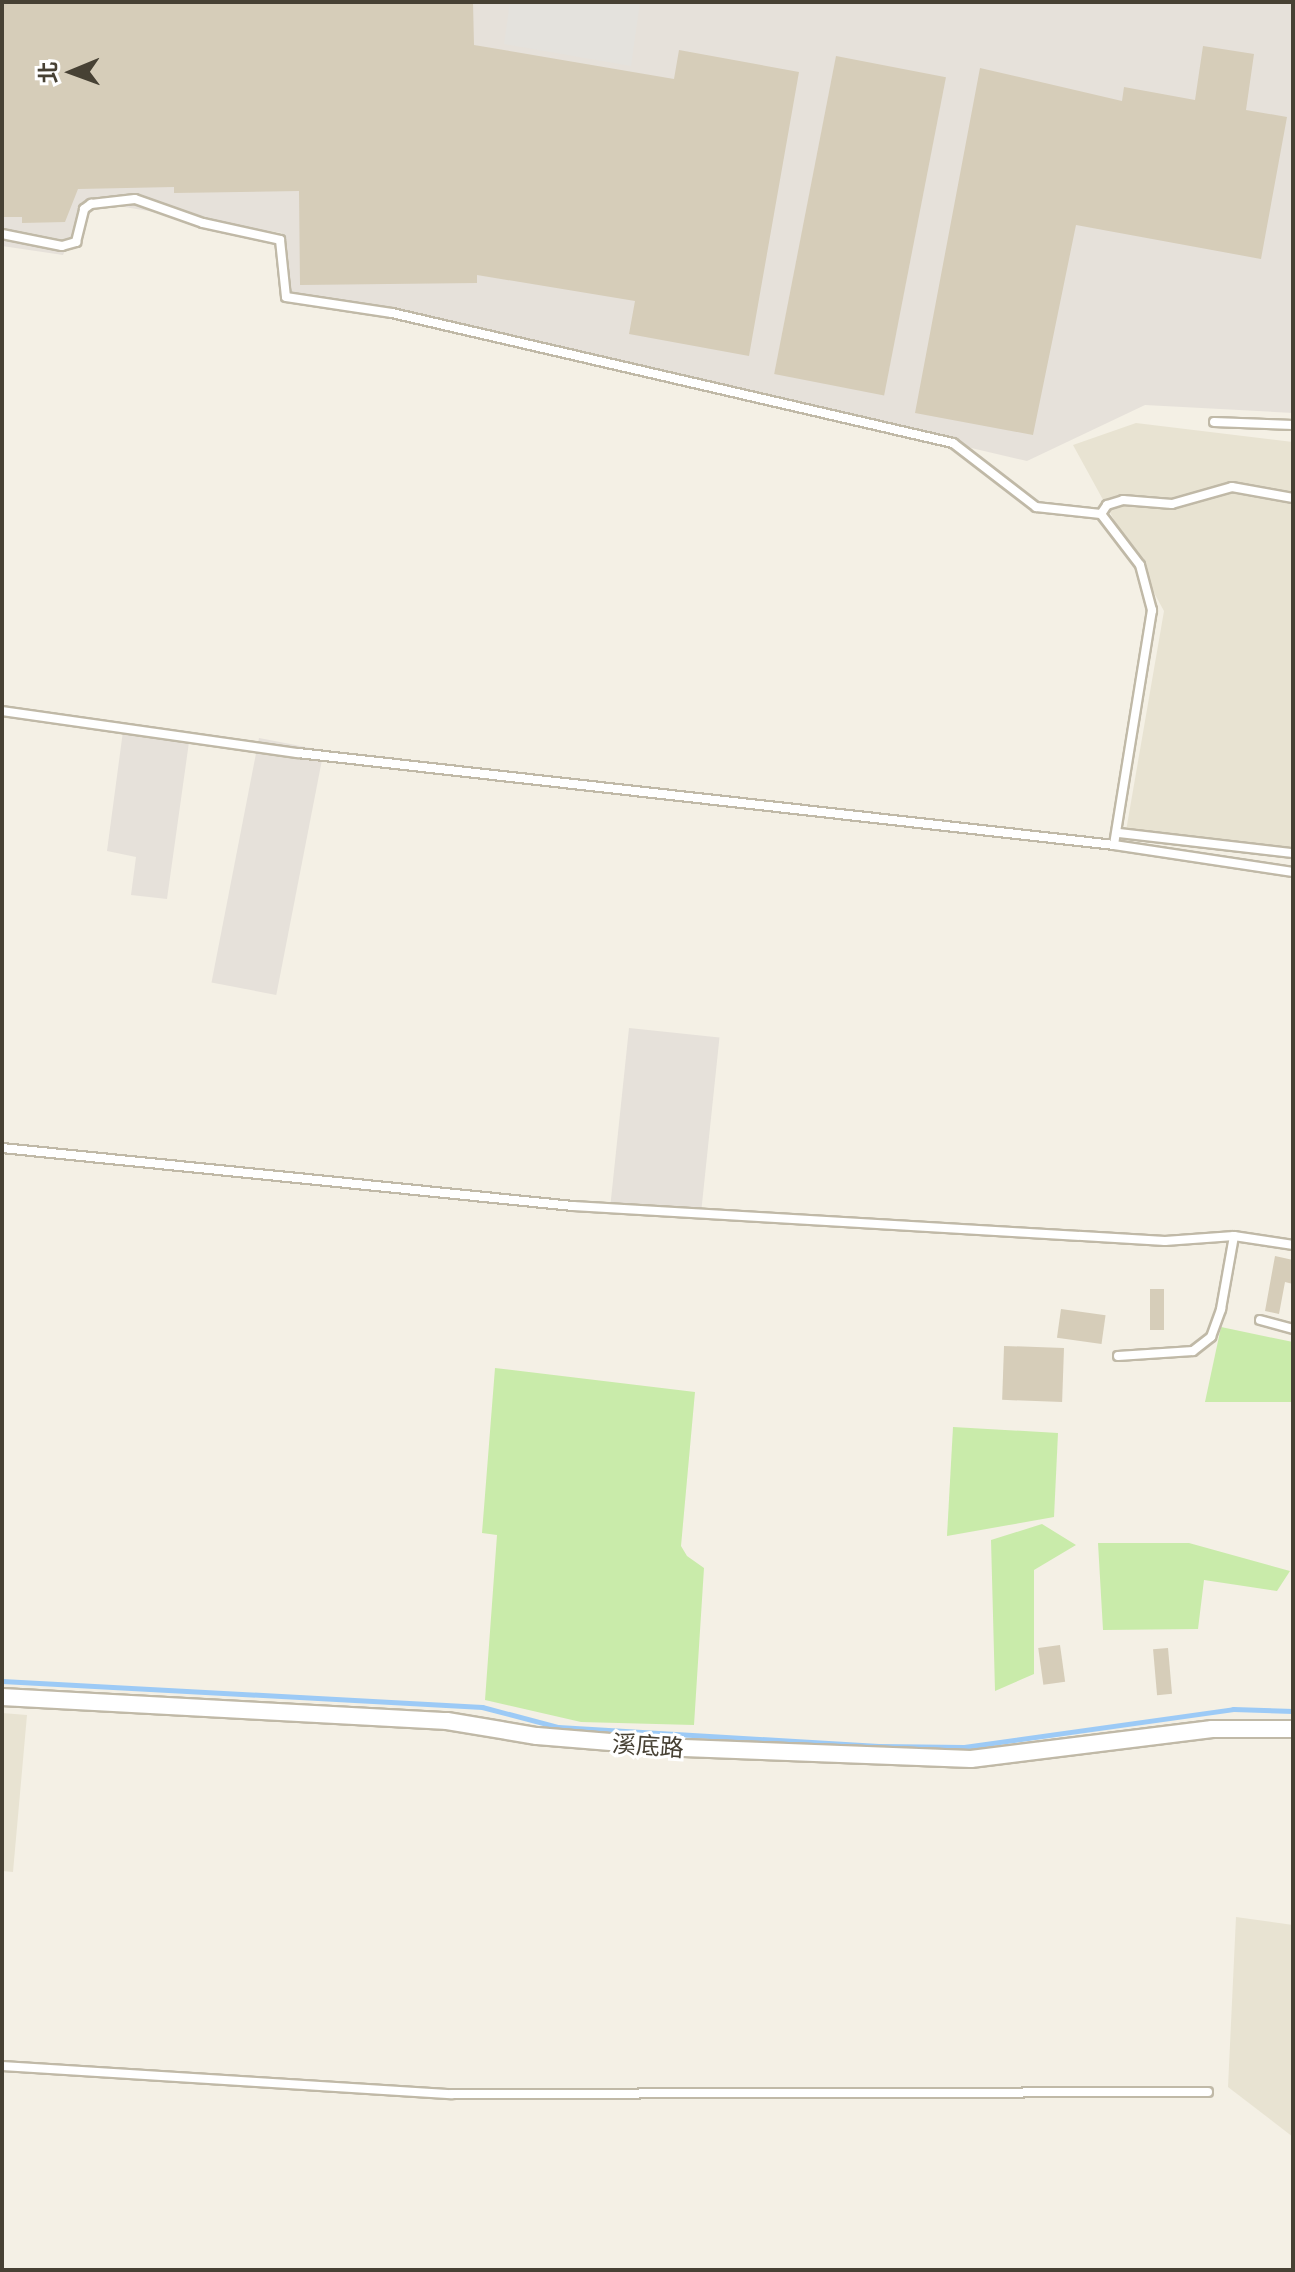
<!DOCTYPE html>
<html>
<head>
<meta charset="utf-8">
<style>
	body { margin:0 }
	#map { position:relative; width:1295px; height:2272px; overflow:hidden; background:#f4f0e5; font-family:Lato,"Noto Sans TC",sans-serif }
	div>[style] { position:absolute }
	.residential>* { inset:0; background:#e8e3d2 }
	.industrial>* { inset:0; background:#e6e1da; transform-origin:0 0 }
	.green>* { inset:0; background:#c9ebaa }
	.parking>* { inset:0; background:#e4e2dd }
	.stream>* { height:5px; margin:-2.5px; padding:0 2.5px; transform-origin:2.5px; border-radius:2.5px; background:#9ccaf6 }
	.building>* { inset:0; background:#d6cdb9; transform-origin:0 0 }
	.roads { filter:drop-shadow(2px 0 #c0b9a7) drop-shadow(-2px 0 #c0b9a7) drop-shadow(0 2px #c0b9a7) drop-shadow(0 -2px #c0b9a7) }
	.lane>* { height:8px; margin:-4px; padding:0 4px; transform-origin:4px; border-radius:4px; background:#fff }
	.street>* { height:16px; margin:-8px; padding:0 8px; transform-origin:8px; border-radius:8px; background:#fff }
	span { translate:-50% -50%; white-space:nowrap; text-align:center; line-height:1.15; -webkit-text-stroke:6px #fff; paint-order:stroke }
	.street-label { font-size:24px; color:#474134 }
	.frame { position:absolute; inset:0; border:4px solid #474134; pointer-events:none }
	.north { position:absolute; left:32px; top:32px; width:80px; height:80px; -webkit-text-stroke:6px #fff; paint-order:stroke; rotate:269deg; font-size:22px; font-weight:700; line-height:32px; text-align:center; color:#474134 }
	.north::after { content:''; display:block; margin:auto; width:28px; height:36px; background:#474134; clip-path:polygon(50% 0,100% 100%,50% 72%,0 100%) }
</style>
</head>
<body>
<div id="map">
	<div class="residential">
		<div style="clip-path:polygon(1136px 423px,1293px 442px,1293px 848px,1126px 831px,1164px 611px,1073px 445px)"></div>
		<div style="clip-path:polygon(2px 1713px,27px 1715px,13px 1872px,2px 1871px)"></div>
		<div style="clip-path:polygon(1236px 1917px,1293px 1925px,1293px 2137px,1228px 2087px)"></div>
	</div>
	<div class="industrial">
		<div style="clip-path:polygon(2px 2px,1293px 2px,1293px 413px,1145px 405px,1027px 461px,477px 332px,283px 293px,282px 233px,88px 201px,63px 255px,2px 246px)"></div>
		<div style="clip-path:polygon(123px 731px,190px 735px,167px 899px,131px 895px,136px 857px,107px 851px)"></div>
		<div style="left:259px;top:738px;width:66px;height:249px;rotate:11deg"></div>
		<div style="left:629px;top:1028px;width:91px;height:176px;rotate:6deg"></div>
	</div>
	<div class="green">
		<div style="clip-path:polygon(1221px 1327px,1293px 1342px,1293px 1402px,1205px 1402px)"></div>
		<div style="clip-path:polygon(495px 1368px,695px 1392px,681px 1546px,687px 1556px,704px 1568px,694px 1725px,581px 1722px,485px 1700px,497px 1535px,482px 1533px)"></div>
		<div style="clip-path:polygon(953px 1427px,1058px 1433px,1054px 1517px,947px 1536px)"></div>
		<div style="clip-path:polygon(1042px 1524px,1076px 1545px,1034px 1570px,1034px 1674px,995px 1691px,991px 1540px)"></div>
		<div style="clip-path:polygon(1098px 1543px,1189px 1543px,1290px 1571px,1277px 1591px,1204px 1580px,1198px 1629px,1103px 1630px)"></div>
	</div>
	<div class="parking">
		<div style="clip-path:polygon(510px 2px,640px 2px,631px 66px,504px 44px)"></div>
	</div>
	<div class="stream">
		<div style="left:2px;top:1681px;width:481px;rotate:3.1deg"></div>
		<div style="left:482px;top:1707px;width:79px;rotate:14.7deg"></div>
		<div style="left:558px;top:1727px;width:321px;rotate:3.4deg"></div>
		<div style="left:878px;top:1746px;width:86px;rotate:0.7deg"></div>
		<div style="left:964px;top:1747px;width:272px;rotate:-8deg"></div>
		<div style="left:1233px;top:1709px;width:60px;rotate:1.9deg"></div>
	</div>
	<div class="building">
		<div style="clip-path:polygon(2px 2px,473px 2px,474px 45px,674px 79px,679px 50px,799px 72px,749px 356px,629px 334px,635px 301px,477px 275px,477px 283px,300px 285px,299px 191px,174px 193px,174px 187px,78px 189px,65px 222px,22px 223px,22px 217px,2px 217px)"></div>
		<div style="clip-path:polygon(1203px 46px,1254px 54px,1246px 110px,1287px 117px,1261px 259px,1076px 225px,1033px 435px,915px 413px,980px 68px,1122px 101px,1124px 87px,1195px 100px)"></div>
		<div style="left:836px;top:56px;width:112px;height:324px;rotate:11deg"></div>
		<div style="clip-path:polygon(1275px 1256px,1293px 1260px,1293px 1284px,1285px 1282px,1279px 1314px,1265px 1311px)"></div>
		<div style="left:1150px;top:1289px;width:14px;height:41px"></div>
		<div style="left:1061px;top:1309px;width:45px;height:29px;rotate:8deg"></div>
		<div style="left:1064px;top:1348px;width:54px;height:60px;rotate:92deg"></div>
		<div style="left:1060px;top:1645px;width:37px;height:22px;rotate:82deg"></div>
		<div style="left:1168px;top:1648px;width:46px;height:15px;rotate:85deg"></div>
	</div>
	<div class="roads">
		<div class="lane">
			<div style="left:2px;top:234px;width:61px;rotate:11.3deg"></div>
			<div style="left:62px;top:246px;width:15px;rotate:-16deg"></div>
			<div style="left:76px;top:242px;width:34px;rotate:-76deg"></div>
			<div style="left:84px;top:209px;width:9px;rotate:-36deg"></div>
			<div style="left:91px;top:204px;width:44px;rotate:-6.5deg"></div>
			<div style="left:135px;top:199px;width:72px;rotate:19.4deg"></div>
			<div style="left:203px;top:223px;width:79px;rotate:12.4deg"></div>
			<div style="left:280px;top:240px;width:57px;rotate:84deg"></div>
			<div style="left:286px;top:297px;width:107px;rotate:8.6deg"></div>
			<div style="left:392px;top:313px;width:576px;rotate:13.05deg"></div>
			<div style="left:953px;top:443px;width:105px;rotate:37.6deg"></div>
			<div style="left:1036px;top:507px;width:65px;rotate:6.1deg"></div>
			<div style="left:1101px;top:514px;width:64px;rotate:52.6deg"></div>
			<div style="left:1140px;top:565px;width:47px;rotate:75.1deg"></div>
			<div style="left:1152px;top:610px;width:238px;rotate:99.2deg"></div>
			<div style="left:1214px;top:422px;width:79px;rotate:2.2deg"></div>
			<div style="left:1101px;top:514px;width:11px;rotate:-56deg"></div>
			<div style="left:1107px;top:505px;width:17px;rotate:-17deg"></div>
			<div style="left:1123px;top:500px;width:49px;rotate:4.7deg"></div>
			<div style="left:1172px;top:504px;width:62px;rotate:-15.8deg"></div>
			<div style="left:1232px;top:487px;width:62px;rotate:10.2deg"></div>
			<div style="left:2px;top:711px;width:299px;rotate:8.1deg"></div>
			<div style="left:298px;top:753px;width:821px;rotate:6.43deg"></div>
			<div style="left:1114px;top:845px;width:181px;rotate:8.6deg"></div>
			<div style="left:1119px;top:833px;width:175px;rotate:6.6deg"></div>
			<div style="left:2px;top:1148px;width:574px;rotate:5.8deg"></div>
			<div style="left:573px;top:1206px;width:593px;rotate:3.38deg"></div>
			<div style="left:1165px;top:1241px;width:69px;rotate:-4.1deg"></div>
			<div style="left:1234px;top:1236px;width:60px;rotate:8.7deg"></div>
			<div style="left:1260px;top:1320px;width:34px;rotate:15deg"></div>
			<div style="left:1118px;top:1356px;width:75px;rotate:-3.8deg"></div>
			<div style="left:1193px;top:1351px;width:23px;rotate:-38deg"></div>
			<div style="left:1211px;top:1337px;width:30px;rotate:-70deg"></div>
			<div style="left:1221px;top:1309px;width:74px;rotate:-79.9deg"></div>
			<div style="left:2px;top:2066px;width:450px;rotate:3.6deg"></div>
			<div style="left:451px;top:2094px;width:757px;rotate:-0.15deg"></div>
		</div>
		<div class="street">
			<div style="left:2px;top:1697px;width:446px;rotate:3.1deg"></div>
			<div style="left:447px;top:1721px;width:91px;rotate:9.5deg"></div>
			<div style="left:537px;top:1736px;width:147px;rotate:4.7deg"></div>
			<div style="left:684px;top:1748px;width:287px;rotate:2.2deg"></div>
			<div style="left:971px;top:1759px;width:243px;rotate:-7.1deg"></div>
			<div style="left:1212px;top:1729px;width:81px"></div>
		</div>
	</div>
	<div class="street-label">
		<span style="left:648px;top:1745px;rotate:4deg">溪底路</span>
	</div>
	<div class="frame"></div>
	<div class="north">北</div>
</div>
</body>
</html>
